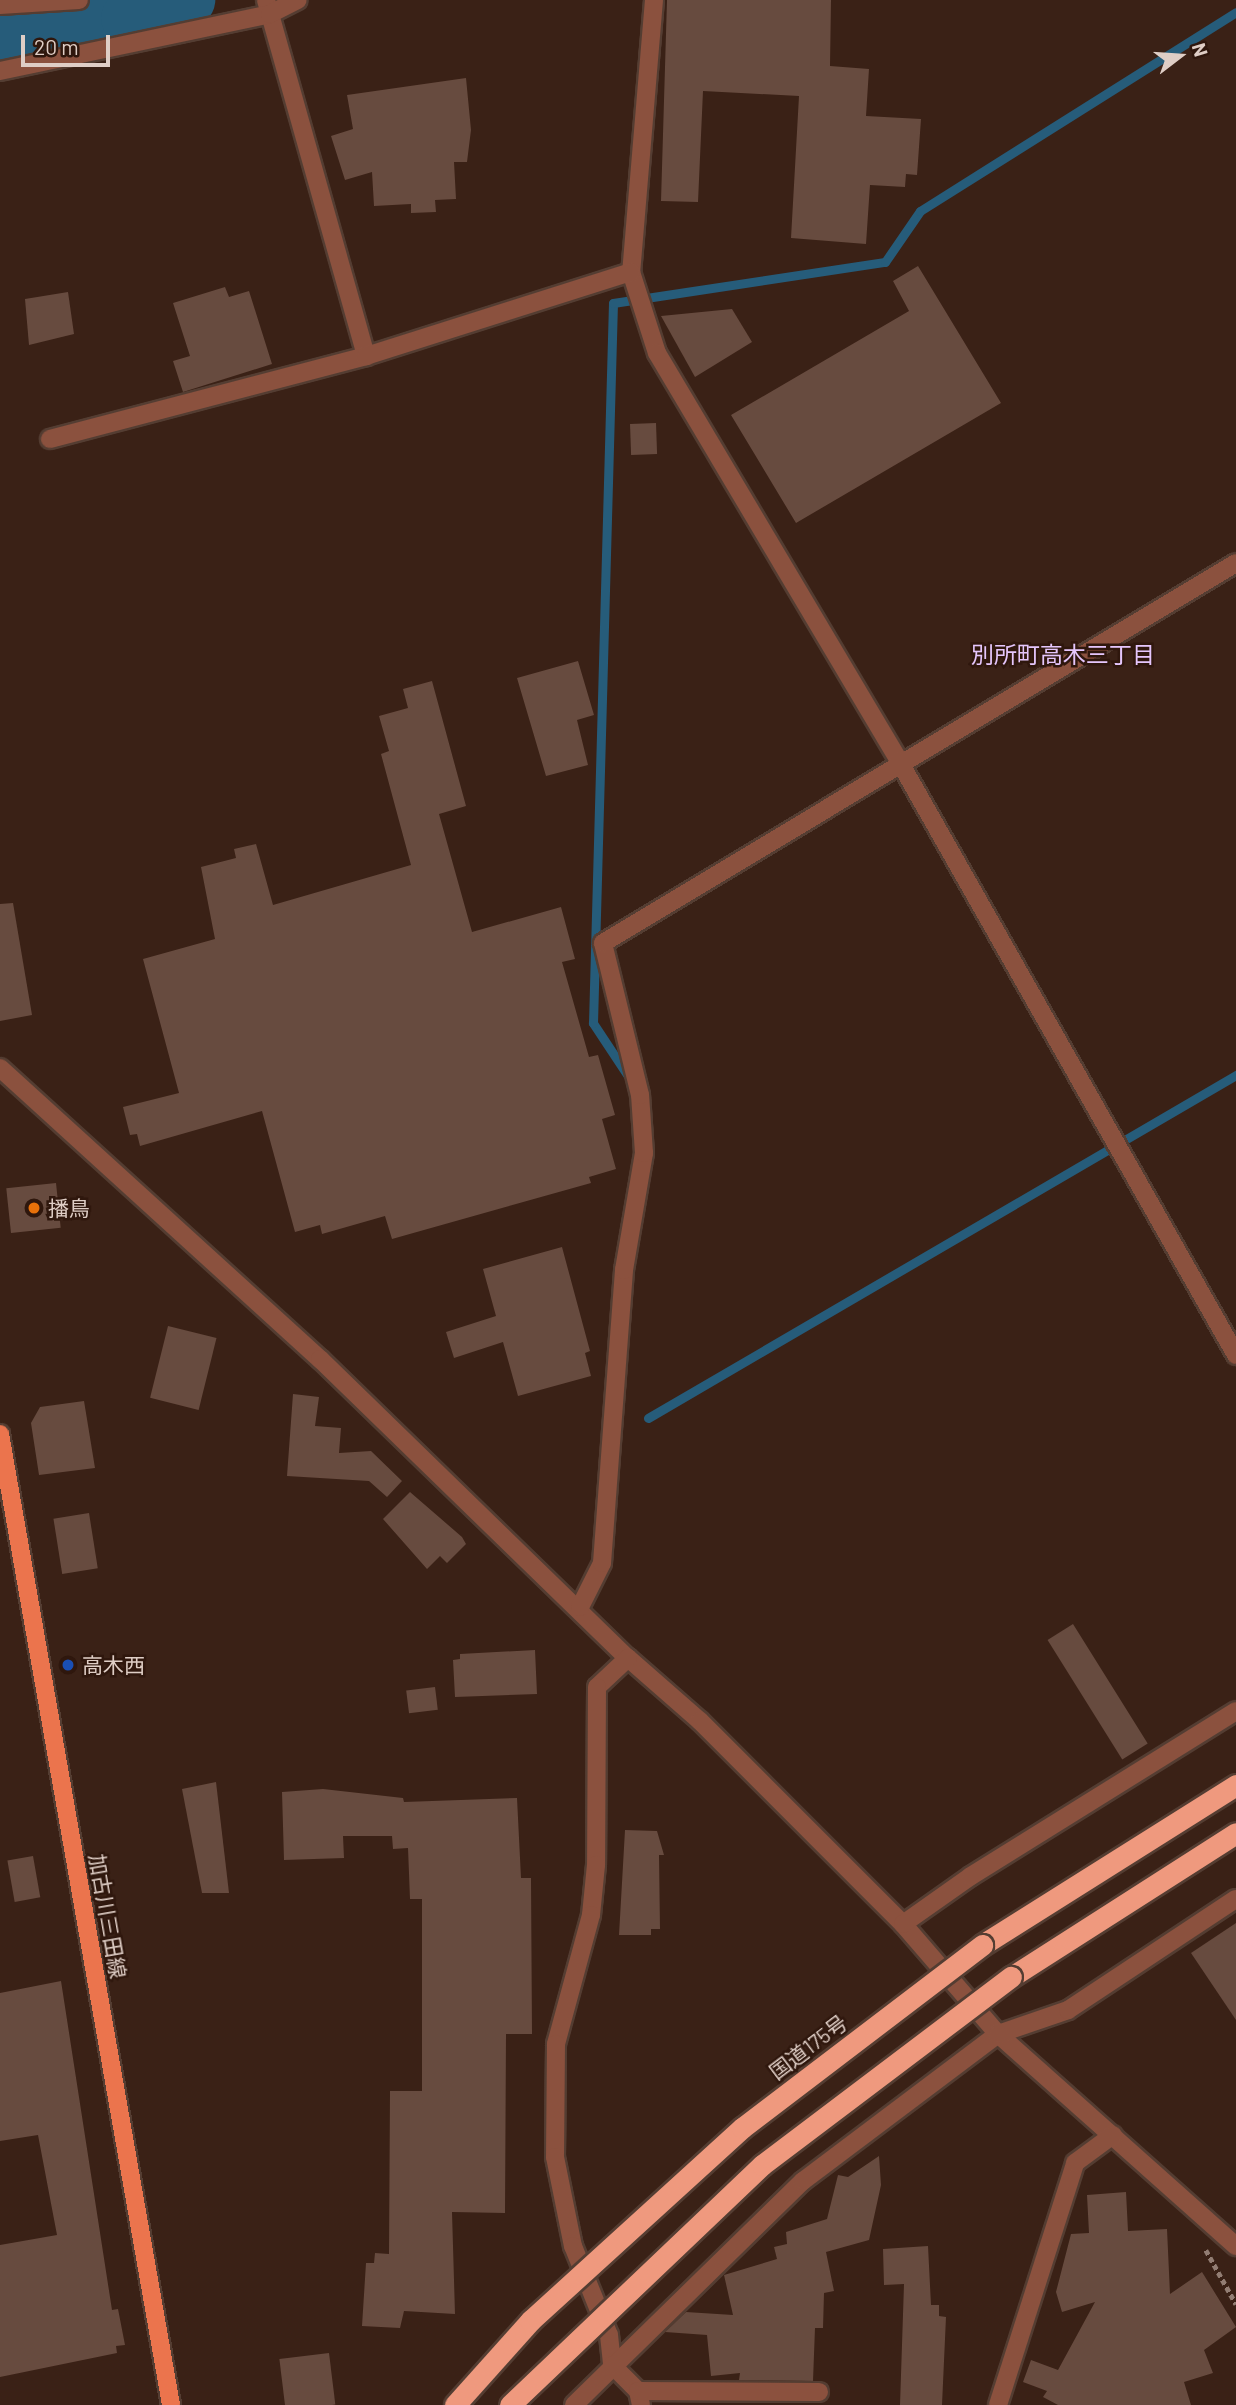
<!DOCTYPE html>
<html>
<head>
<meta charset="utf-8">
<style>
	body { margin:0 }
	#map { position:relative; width:1236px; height:2405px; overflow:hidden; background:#3a2116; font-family:Barlow,"Noto Sans JP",sans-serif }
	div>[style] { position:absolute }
	.stream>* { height:9px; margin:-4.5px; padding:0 4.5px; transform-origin:4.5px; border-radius:4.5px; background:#265c7a }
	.river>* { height:54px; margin:-27px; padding:0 27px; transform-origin:27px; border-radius:27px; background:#265c7a }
	.building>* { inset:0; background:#674b3f; transform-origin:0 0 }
	.path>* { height:4.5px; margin-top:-2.25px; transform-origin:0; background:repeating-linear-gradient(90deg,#927d73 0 5px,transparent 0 8.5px) }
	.roads { filter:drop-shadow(2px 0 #543d32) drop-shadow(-2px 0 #543d32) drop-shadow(0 2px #543d32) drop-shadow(0 -2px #543d32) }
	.minor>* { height:18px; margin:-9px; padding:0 9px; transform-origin:9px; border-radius:9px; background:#8b513e }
	.major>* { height:18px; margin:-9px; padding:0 9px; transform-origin:9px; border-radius:9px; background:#eb744d }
	.highway>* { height:21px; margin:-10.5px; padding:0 10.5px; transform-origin:10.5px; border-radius:10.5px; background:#ef997e }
	.bridges { filter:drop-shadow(2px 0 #543d32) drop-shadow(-2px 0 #543d32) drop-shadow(0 2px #543d32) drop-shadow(0 -2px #543d32) }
	.highway-bridge>* { height:21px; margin:-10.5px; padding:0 10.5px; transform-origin:10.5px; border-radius:10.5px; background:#ef997e }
	.dots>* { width:19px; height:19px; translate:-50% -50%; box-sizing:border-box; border:4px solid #2f170d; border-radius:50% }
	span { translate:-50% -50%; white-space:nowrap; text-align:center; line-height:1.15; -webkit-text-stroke:5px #2f170d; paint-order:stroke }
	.poi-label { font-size:21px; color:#dfcec6 }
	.left { translate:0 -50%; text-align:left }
	.street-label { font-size:21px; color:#dfcec6 }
	.neighbourhood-label { font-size:23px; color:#e5c6fc }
	.north { position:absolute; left:1145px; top:21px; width:70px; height:70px; -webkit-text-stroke:5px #2f170d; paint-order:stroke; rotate:73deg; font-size:19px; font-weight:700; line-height:28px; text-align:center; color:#dfcec6 }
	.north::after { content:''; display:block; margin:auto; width:24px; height:32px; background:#dfcec6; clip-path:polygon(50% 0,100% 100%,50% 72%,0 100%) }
	.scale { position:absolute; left:21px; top:35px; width:89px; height:32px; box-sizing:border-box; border:4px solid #dfcec6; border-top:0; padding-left:9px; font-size:21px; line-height:24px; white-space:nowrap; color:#dfcec6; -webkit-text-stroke:5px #2f170d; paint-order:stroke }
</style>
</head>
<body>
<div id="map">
	<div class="stream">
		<div style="left:632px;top:1082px;width:71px;rotate:-123.5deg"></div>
		<div style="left:593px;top:1023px;width:720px;rotate:-88.41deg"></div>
		<div style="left:613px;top:303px;width:275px;rotate:-8.6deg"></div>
		<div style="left:885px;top:262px;width:62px;rotate:-55.5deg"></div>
		<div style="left:920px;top:211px;width:373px;rotate:-32.2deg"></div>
		<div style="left:648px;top:1418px;width:681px;rotate:-30.26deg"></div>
	</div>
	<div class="river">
		<div style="left:0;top:34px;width:129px;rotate:-7.1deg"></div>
		<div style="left:128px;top:18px;width:63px;rotate:-16.7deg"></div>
	</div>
	<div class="building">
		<div style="clip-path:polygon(667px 0,831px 0,830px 66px,869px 69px,866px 116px,921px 119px,917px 175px,906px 174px,905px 187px,870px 185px,866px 244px,791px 238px,799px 96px,703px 91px,698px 202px,661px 201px)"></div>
		<div style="clip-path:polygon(466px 78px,471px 130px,467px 162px,454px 162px,456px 199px,435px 200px,436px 212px,411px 213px,411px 204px,374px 206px,372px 172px,345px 180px,331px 136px,353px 129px,347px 95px)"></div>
		<div style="clip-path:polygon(918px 266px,1001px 403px,796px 523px,731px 415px,909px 311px,893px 281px)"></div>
		<div style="clip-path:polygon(225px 287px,229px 297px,249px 291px,272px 364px,183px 392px,173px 361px,190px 356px,173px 303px)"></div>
		<div style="clip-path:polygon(68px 292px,74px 334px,29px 345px,25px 299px)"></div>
		<div style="clip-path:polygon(732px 309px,752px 342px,695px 377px,661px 316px)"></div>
		<div style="left:656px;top:423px;width:31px;height:26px;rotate:88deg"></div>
		<div style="clip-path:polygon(578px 661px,594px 715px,577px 720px,588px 765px,546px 776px,517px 678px)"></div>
		<div style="clip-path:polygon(432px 681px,466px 806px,439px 814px,472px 932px,561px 907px,575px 959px,562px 962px,589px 1057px,598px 1055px,615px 1115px,602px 1119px,616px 1169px,589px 1177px,591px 1183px,392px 1239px,385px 1216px,322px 1234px,320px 1225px,295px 1232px,262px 1111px,140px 1146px,137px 1134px,130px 1135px,123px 1107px,179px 1093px,143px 959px,215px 939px,201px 867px,236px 858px,234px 849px,256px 844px,273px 905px,411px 865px,381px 754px,389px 751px,379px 716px,408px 708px,403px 689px)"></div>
		<div style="clip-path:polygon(13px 903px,32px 1015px,0 1021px,0 904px)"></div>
		<div style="left:56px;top:1183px;width:45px;height:50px;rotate:84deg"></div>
		<div style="clip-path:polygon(562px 1247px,590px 1351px,585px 1353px,591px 1376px,518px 1396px,503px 1342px,454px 1358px,446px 1332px,496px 1316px,483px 1269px)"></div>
		<div style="left:168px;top:1326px;width:50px;height:74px;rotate:14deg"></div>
		<div style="clip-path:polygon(293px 1394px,319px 1397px,315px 1426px,341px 1428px,339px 1453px,371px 1451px,402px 1481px,387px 1497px,369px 1481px,287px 1476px)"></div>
		<div style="clip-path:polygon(84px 1401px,95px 1468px,39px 1475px,31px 1423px,40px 1407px)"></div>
		<div style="clip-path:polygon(410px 1492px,462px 1537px,466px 1544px,447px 1563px,440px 1556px,427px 1569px,383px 1519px)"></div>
		<div style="left:89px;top:1513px;width:56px;height:36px;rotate:81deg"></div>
		<div style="left:1073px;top:1624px;width:141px;height:30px;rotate:58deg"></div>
		<div style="clip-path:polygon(535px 1650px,537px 1694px,455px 1697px,453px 1660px,460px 1659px,460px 1654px)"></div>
		<div style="left:435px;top:1687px;width:23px;height:29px;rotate:83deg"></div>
		<div style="clip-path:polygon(216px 1782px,229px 1893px,202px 1893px,182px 1789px)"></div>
		<div style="clip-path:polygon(323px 1789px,403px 1798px,404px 1802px,517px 1798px,521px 1878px,531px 1878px,532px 2034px,506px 2034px,505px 2213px,452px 2212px,455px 2314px,404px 2311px,400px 2328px,362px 2326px,366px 2263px,374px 2263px,375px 2253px,389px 2254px,390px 2091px,422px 2091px,422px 1899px,410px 1899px,408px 1848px,393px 1849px,392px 1836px,343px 1836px,344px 1858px,284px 1860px,282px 1792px)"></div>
		<div style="clip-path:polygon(625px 1830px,657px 1831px,664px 1855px,659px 1855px,660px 1929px,651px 1929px,651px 1935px,619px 1935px)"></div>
		<div style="left:33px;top:1856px;width:42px;height:26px;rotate:80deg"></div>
		<div style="clip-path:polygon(1236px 1923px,1236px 2020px,1191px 1953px)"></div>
		<div style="clip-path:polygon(61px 1981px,112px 2310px,118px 2309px,125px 2345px,116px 2346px,117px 2353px,0 2377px,0 2245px,57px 2235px,38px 2135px,0 2141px,0 1993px)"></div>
		<div style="clip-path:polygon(879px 2156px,881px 2185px,869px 2240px,826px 2252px,834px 2291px,824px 2293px,823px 2328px,815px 2328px,813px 2381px,739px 2380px,740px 2373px,711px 2376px,707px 2335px,665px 2332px,686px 2312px,733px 2315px,724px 2275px,777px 2259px,774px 2247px,787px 2244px,786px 2232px,827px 2219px,838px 2175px,848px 2177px)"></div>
		<div style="clip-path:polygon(1126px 2192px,1128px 2231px,1167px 2229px,1170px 2294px,1202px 2272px,1236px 2327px,1204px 2350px,1213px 2373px,1184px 2382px,1191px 2405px,1058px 2405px,1043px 2397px,1047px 2391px,1023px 2382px,1031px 2360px,1058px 2370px,1095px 2302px,1062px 2312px,1056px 2292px,1071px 2234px,1089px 2233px,1087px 2195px)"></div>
		<div style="clip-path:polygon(928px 2246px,931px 2305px,939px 2305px,939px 2316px,946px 2317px,942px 2405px,900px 2405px,904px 2284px,884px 2285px,883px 2249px)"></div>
		<div style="left:329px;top:2353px;width:52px;height:50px;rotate:83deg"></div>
	</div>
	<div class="path">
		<div style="left:1206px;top:2250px;width:62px;rotate:60.9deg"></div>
	</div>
	<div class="roads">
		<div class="minor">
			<div style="left:266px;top:0;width:370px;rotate:74.3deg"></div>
			<div style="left:654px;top:0;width:273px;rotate:94.8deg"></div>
			<div style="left:631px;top:272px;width:85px;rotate:72.2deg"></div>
			<div style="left:657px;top:353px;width:474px;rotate:59.3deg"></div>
			<div style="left:899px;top:761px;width:683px;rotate:60.43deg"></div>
			<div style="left:0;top:5px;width:79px;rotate:-3.6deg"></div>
			<div style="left:0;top:71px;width:276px;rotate:-11.9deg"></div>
			<div style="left:270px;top:14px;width:31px;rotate:-27deg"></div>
			<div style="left:50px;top:439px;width:327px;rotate:-14.7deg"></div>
			<div style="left:366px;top:356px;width:278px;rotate:-17.6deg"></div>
			<div style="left:0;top:1068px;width:433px;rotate:42.3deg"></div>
			<div style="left:320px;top:1359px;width:429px;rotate:44.2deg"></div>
			<div style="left:628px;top:1658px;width:96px;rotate:41.2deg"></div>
			<div style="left:700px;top:1721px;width:287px;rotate:45deg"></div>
			<div style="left:903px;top:1924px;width:145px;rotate:49.2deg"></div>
			<div style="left:998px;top:2034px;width:319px;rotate:41.7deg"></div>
			<div style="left:580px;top:1607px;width:49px;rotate:-63.4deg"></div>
			<div style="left:602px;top:1563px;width:294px;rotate:-85.7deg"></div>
			<div style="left:624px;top:1270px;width:119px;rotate:-80.3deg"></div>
			<div style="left:644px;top:1153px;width:58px;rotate:-93.9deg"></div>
			<div style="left:640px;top:1095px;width:156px;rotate:-103.7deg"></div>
			<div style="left:603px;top:943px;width:738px;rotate:-30.98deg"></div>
			<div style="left:628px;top:1658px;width:42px;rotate:136.9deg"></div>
			<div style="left:597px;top:1687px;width:178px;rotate:90.3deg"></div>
			<div style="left:596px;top:1865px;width:50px;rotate:95.7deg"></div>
			<div style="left:591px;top:1915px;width:134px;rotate:105.2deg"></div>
			<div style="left:556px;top:2044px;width:113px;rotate:90.5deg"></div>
			<div style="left:555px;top:2157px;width:91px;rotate:78.6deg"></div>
			<div style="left:573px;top:2246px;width:96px;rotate:68deg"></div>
			<div style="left:609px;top:2335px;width:30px;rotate:84deg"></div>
			<div style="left:612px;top:2365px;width:37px;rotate:45deg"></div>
			<div style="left:638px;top:2391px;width:14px;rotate:78deg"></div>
			<div style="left:903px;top:1924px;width:83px;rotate:-35.2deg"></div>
			<div style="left:971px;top:1876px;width:312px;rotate:-31.9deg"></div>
			<div style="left:638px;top:2391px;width:181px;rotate:0.3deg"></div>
			<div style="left:574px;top:2405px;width:320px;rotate:-44.4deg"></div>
			<div style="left:803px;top:2181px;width:244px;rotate:-37deg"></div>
			<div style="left:998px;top:2034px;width:74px;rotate:-18.9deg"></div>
			<div style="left:1068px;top:2010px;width:201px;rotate:-33.5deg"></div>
			<div style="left:998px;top:2405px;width:254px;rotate:-72.3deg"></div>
			<div style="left:1075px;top:2163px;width:47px;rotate:-36.4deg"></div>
		</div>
		<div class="major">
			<div style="left:0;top:1434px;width:986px;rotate:80.01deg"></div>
		</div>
		<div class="highway">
			<div style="left:982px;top:1945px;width:300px;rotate:-32.2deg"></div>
			<div style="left:1011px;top:1977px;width:267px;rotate:-32.6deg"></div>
		</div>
	</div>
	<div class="bridges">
		<div class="highway-bridge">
			<div style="left:455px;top:2405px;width:113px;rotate:-48.2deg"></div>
			<div style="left:530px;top:2321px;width:287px;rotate:-42.3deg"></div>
			<div style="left:742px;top:2128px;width:302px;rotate:-37.3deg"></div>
			<div style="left:510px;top:2405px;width:348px;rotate:-43.6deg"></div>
			<div style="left:762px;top:2165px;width:312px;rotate:-37.1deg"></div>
		</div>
	</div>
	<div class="dots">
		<div style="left:34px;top:1208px;background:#e8710a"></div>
		<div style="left:68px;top:1665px;background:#1a4fb4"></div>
	</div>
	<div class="poi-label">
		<span class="left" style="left:48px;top:1208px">播鳥</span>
		<span class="left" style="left:82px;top:1665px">高木西</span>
	</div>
	<div class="street-label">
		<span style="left:108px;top:1916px;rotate:80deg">加古川三田線</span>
		<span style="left:808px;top:2047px;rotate:-37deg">国道175号</span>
	</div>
	<div class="neighbourhood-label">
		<span style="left:1063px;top:654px">別所町高木三丁目</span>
	</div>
	<div class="north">N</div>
	<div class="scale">20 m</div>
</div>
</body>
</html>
